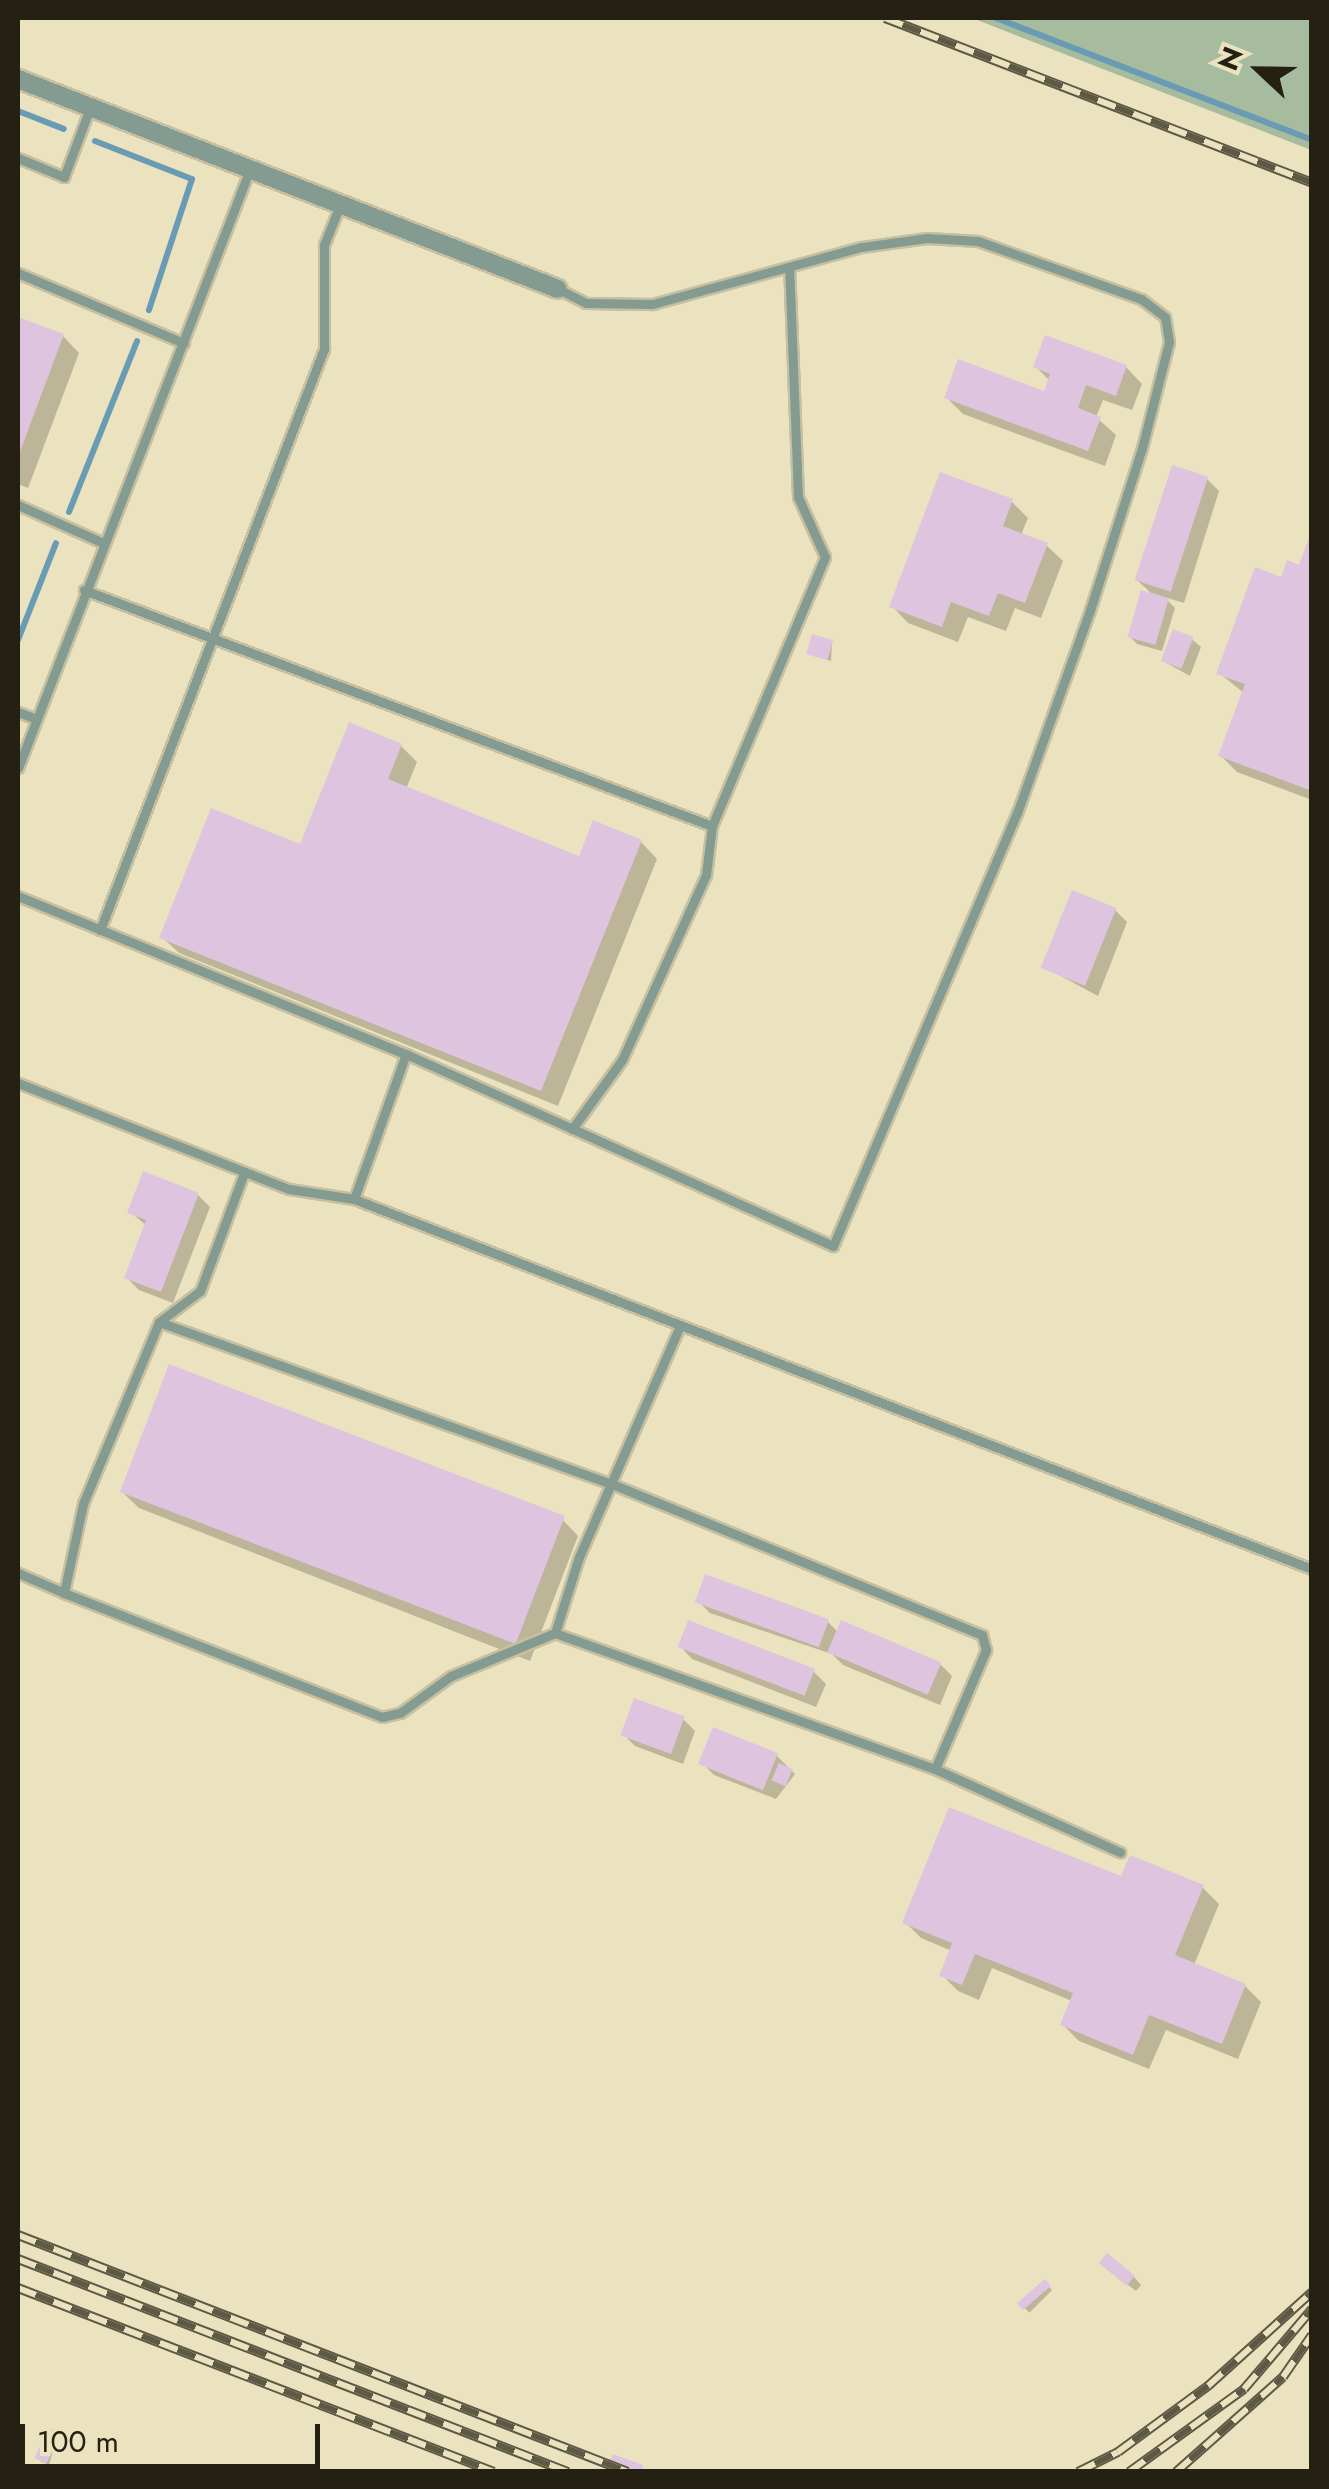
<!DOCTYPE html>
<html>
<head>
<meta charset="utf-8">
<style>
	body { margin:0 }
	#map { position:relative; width:1329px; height:2489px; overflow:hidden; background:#ebe3bf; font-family:Jost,sans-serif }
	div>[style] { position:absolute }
	.green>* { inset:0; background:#a7bc9e }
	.shadow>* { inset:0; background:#0003; transform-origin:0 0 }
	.stream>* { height:6px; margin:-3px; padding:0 3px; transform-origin:3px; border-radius:3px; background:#6a9bb4 }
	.building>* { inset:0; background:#dfc4df; transform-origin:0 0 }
	.roads { filter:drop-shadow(2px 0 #c7c0a0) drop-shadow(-2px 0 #c7c0a0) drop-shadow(0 2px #c7c0a0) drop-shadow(0 -2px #c7c0a0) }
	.service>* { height:9px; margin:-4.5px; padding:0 4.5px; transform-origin:4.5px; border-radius:4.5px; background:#849b92 }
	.minor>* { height:18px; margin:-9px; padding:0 9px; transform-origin:9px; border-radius:9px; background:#849b92 }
	.rail>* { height:10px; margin-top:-5px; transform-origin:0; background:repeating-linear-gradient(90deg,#ebe3bf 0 19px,#5d5944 0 38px); box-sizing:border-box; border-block:2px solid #5d5944 }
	span { translate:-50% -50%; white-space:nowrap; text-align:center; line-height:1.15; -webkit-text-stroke:8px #ebe3bf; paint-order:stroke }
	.frame { position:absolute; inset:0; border:20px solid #242113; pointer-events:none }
	.north { position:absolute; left:1209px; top:20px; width:100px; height:100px; -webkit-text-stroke:8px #ebe3bf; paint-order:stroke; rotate:292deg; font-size:28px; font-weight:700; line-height:40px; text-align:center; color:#242113 }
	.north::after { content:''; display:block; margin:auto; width:35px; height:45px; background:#242113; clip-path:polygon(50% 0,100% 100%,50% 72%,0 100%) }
	.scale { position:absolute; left:20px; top:2424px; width:300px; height:45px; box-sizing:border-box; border:5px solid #242113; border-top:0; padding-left:12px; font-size:30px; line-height:35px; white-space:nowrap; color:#242113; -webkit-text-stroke:8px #ebe3bf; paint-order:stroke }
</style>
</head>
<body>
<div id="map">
	<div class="green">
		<div style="clip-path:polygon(972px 18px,1311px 18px,1311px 150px)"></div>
	</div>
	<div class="shadow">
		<div style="clip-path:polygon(18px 319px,63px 336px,79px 353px,28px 488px,18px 484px)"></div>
		<div style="clip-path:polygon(1036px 367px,1126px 367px,1142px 384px,1132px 410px,1103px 400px,1096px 417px,1116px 435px,1105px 466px,963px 414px,947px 398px,1045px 394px,1050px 381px)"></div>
		<div style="clip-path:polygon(1207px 479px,1219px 491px,1184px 603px,1164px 597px,1175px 608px,1162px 651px,1137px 644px,1129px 636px,1154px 596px,1138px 581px)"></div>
		<div style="clip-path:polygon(1011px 501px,1028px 518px,1021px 535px,1046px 545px,1063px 561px,1041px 618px,1015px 608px,1006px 631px,968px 617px,958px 642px,908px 623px,892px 606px)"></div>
		<div style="clip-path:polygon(1312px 538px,1312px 800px,1237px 772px,1221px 756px,1244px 693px,1219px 673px,1283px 580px,1300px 568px)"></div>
		<div style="clip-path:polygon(1193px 640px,1201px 647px,1190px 676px,1163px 661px)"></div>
		<div style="clip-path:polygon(832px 642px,831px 661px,810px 654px)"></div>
		<div style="clip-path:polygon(401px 746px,417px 762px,406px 789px,580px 859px,641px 842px,657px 859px,558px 1106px,179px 953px,162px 937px,302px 847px)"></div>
		<div style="clip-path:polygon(1115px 910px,1127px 922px,1098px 996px,1044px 967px)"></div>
		<div style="clip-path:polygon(198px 1195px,210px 1207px,173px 1303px,139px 1290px,127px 1278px,147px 1226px,130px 1212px)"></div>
		<div style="clip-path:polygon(122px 1492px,562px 1519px,578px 1536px,530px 1661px,139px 1508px)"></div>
		<div style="clip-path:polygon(698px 1601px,828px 1622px,839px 1633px,940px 1664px,952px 1676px,940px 1705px,843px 1665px,832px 1654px,710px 1613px)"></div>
		<div style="clip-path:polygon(680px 1646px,814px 1672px,826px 1684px,816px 1707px,692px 1659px)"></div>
		<div style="clip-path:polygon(683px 1719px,695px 1731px,683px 1764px,635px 1746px,623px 1734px)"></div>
		<div style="clip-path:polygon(776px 1755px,795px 1774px,776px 1799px,714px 1775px,702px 1763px)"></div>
		<div style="clip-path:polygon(1123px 1880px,1202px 1887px,1219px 1904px,1194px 1965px,1245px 1986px,1261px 2002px,1238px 2059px,1166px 2030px,1149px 2069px,1079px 2041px,1063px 2025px,1072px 2001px,992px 1968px,979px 2000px,958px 1991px,942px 1975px,952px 1951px,921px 1938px,905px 1922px)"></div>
		<div style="clip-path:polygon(1110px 2271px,1134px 2277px,1141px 2285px,1136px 2291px)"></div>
		<div style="left:1045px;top:2283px;width:10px;height:32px;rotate:45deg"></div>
		<div style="clip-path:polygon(58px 2434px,49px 2465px,40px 2461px)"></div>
	</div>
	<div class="stream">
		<div style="left:996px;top:18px;width:339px;rotate:21.1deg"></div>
		<div style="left:18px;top:111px;width:49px;rotate:21.4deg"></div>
		<div style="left:95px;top:141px;width:104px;rotate:21.4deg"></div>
		<div style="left:192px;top:179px;width:138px;rotate:108.2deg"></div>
		<div style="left:69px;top:512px;width:184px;rotate:-68.3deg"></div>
		<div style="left:18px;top:640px;width:104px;rotate:-68.6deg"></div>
	</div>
	<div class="building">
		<div style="clip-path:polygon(18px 317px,64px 334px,18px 457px)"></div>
		<div style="clip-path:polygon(1045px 335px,1127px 365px,1116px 396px,1086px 385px,1078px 408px,1101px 417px,1088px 451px,944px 398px,958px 359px,1044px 391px,1050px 374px,1033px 367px)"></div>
		<div style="left:1172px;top:465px;width:38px;height:121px;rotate:18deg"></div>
		<div style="clip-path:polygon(940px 472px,1013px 499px,1003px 526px,1048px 543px,1025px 603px,998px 593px,989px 616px,951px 602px,942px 627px,889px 607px)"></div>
		<div style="clip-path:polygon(1311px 532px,1312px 532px,1312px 791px,1218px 756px,1245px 684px,1216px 674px,1255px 567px,1281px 577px,1287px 560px,1299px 565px)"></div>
		<div style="left:1141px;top:590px;width:29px;height:49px;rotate:16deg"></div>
		<div style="left:1173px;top:629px;width:22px;height:34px;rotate:21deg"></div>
		<div style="left:812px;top:634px;width:22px;height:21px;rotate:16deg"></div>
		<div style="clip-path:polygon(349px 722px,402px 744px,388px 779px,579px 856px,593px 820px,642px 840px,541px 1091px,159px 938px,211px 808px,300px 844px)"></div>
		<div style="left:1072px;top:890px;width:48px;height:84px;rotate:22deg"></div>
		<div style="clip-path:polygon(143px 1171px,199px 1193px,161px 1292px,124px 1278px,146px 1220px,127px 1213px)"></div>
		<div style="left:169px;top:1364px;width:424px;height:137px;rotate:21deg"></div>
		<div style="left:705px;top:1574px;width:132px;height:30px;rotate:20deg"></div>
		<div style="left:688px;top:1620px;width:136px;height:29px;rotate:21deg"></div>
		<div style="left:841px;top:1620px;width:109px;height:35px;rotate:23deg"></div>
		<div style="left:634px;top:1698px;width:54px;height:40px;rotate:20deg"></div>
		<div style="left:713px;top:1727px;width:70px;height:40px;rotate:22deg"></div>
		<div style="left:779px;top:1763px;width:15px;height:19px;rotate:23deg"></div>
		<div style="clip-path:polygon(949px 1807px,1121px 1876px,1130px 1855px,1204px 1885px,1175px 1955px,1246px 1984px,1222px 2044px,1149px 2015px,1133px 2055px,1060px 2025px,1073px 1993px,975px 1954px,962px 1985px,939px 1976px,952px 1943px,902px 1923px)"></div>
		<div style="left:1107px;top:2253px;width:36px;height:13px;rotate:39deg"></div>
		<div style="left:1045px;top:2279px;width:9px;height:37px;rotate:49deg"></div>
		<div style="left:48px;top:2427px;width:13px;height:34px;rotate:23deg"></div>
		<div style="clip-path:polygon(613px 2454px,643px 2465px,641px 2472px,606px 2472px)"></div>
	</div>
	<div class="roads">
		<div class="service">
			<div style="left:18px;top:158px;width:50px;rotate:22.4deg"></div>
			<div style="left:64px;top:177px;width:74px;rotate:-69.4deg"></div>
			<div style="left:18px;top:273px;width:180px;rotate:22.9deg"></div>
			<div style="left:18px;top:505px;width:91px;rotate:24deg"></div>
			<div style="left:84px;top:590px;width:671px;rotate:20.6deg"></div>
			<div style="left:712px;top:826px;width:292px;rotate:-67.2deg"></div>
			<div style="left:825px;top:557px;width:66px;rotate:-114.2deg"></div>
			<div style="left:798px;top:497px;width:230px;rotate:-92.2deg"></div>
			<div style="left:18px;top:712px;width:19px;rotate:21deg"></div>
			<div style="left:18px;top:768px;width:642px;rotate:-68.83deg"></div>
			<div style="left:18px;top:896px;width:419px;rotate:22.2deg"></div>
			<div style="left:406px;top:1054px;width:468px;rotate:24.2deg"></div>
			<div style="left:833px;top:1246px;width:470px;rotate:-67deg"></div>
			<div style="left:1017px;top:813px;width:216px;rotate:-70.2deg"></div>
			<div style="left:1090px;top:610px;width:170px;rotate:-72.2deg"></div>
			<div style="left:1142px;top:448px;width:109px;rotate:-75.7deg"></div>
			<div style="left:1169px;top:342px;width:25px;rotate:-99deg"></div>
			<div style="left:1165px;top:317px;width:30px;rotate:-143deg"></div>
			<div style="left:1141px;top:299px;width:173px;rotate:-160.4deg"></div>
			<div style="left:978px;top:241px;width:51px;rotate:-176.6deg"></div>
			<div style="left:927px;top:238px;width:67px;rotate:172.2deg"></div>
			<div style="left:861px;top:247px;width:217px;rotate:164.7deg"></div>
			<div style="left:652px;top:304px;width:66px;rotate:-179.1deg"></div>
			<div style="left:586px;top:303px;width:31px;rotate:-153deg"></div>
			<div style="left:100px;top:930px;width:623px;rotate:-68.92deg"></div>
			<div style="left:324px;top:349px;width:104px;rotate:-90deg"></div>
			<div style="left:324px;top:245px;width:43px;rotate:-68.2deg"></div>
			<div style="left:18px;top:1083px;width:291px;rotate:21.4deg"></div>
			<div style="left:289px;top:1189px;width:66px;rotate:8.7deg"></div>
			<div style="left:354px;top:1199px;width:1027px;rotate:21.12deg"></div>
			<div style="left:572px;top:1129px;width:85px;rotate:-54.1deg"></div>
			<div style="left:622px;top:1060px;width:203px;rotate:-65.6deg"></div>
			<div style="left:706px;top:875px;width:49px;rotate:-83deg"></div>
			<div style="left:244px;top:1173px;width:126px;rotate:110.4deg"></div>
			<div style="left:200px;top:1291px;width:51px;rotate:142.9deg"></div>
			<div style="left:159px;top:1322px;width:197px;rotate:112.7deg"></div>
			<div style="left:83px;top:1504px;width:91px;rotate:102.1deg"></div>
			<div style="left:64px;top:1593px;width:341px;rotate:21.3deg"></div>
			<div style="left:382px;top:1717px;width:18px;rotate:-13deg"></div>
			<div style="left:400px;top:1713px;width:63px;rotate:-36deg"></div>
			<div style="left:451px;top:1676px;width:113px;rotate:-22.5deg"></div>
			<div style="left:555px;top:1633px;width:404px;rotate:19.7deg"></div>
			<div style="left:935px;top:1769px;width:203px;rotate:24.2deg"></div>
			<div style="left:354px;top:1199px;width:154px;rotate:-70.3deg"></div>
			<div style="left:159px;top:1322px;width:481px;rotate:19.7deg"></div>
			<div style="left:612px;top:1484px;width:400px;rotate:22.2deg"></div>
			<div style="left:982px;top:1635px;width:16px;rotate:75deg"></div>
			<div style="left:986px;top:1650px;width:129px;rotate:113.2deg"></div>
			<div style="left:18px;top:1573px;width:50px;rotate:23.5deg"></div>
			<div style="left:555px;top:1633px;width:80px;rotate:-72.5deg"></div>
			<div style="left:579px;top:1557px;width:250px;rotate:-66.4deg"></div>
		</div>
		<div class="minor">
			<div style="left:18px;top:79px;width:579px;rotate:21.25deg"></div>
		</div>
	</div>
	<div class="rail">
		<div style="left:885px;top:18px;width:458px;rotate:21.1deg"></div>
		<div style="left:18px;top:2235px;width:654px;rotate:21.23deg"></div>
		<div style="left:18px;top:2259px;width:590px;rotate:21.17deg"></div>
		<div style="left:18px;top:2288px;width:510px;rotate:21.13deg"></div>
		<div style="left:1078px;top:2472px;width:45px;rotate:-26.6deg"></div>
		<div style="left:1118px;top:2452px;width:112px;rotate:-36.3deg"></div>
		<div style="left:1208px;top:2386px;width:140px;rotate:-42.1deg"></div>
		<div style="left:1129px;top:2472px;width:142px;rotate:-35.8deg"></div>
		<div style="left:1244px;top:2389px;width:105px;rotate:-49.6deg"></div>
		<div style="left:1176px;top:2472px;width:143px;rotate:-41.6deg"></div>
		<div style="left:1283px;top:2377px;width:51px;rotate:-55.4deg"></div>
	</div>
	<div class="frame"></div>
	<div class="north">N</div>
	<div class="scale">100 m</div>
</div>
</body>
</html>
